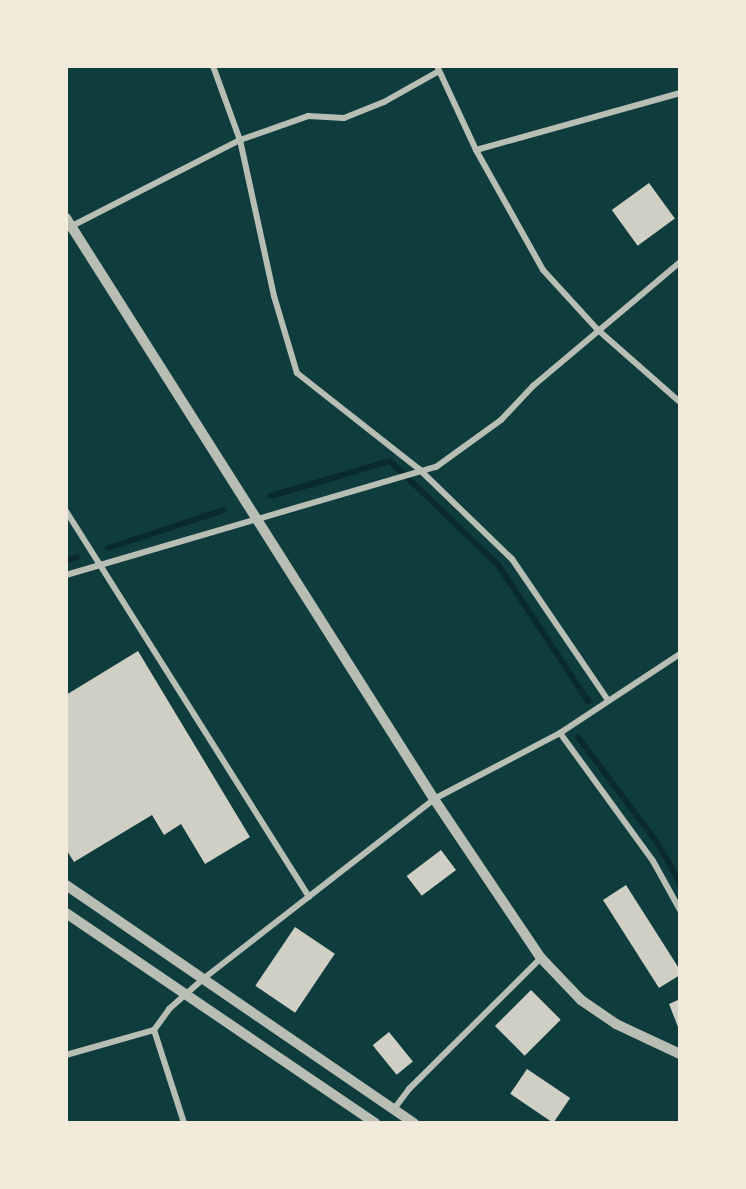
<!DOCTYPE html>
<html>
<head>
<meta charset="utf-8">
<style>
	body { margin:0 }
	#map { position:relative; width:746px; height:1189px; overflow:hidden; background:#0f3d3e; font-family:Rubik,sans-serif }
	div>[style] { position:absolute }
	.stream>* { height:6px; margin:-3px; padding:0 3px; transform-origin:3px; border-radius:3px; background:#0a2a2b }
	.building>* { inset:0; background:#cfcfc3; transform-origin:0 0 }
	.minor>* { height:6px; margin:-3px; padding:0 3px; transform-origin:3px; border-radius:3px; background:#b8beb3 }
	.tertiary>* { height:10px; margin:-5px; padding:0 5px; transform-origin:5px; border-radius:5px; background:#b8beb3 }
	span { translate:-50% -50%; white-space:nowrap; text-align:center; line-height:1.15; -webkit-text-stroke:5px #f1e9da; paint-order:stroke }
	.frame { position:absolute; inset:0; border:68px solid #f1e9da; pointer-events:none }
</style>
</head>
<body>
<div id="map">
	<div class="stream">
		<div style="left:271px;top:496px;width:124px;rotate:-16.4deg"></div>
		<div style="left:390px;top:461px;width:151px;rotate:43.9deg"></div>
		<div style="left:499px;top:566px;width:162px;rotate:56.6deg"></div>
		<div style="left:108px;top:548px;width:122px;rotate:-18.1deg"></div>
		<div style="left:66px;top:561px;width:12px;rotate:-20deg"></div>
		<div style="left:578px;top:737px;width:134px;rotate:53.2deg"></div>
		<div style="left:658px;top:844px;width:45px;rotate:60.6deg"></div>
	</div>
	<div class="building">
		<div style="left:649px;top:183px;width:44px;height:46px;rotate:54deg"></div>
		<div style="clip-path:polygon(138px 651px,250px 837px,205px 864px,181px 824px,164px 835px,152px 815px,74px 862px,66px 849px,66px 695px)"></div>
		<div style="left:441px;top:850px;width:25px;height:43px;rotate:53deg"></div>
		<div style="clip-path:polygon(626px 885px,680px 970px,680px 975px,659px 988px,603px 900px)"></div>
		<div style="left:295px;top:927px;width:48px;height:71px;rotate:34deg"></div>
		<div style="left:531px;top:990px;width:42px;height:51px;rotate:45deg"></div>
		<div style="clip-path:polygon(680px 999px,680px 1032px,669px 1004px)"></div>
		<div style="left:389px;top:1032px;width:38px;height:21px;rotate:51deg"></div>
		<div style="left:527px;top:1069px;width:52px;height:30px;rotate:34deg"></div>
	</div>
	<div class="minor">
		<div style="left:213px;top:66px;width:79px;rotate:70deg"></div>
		<div style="left:240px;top:140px;width:160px;rotate:77.7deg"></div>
		<div style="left:274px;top:296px;width:80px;rotate:73.4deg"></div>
		<div style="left:297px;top:373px;width:155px;rotate:38.2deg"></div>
		<div style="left:419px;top:469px;width:129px;rotate:44.1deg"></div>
		<div style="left:512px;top:559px;width:171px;rotate:55.8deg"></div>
		<div style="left:437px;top:66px;width:93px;rotate:65.1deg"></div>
		<div style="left:476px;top:150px;width:137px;rotate:60.8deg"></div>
		<div style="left:543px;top:270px;width:81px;rotate:47.5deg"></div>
		<div style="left:598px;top:330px;width:109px;rotate:41.3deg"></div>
		<div style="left:476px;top:150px;width:212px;rotate:-15.6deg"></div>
		<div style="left:66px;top:229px;width:195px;rotate:-27.1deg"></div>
		<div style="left:240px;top:140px;width:72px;rotate:-19.4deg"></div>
		<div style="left:308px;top:116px;width:36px;rotate:3deg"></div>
		<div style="left:344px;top:118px;width:43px;rotate:-21.8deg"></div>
		<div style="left:384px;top:102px;width:63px;rotate:-29.4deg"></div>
		<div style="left:66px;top:511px;width:456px;rotate:57.8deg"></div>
		<div style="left:66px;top:575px;width:385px;rotate:-16.3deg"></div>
		<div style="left:436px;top:467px;width:80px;rotate:-35.9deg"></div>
		<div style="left:501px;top:420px;width:47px;rotate:-46.7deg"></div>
		<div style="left:533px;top:386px;width:192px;rotate:-40.1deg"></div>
		<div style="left:560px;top:733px;width:158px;rotate:54deg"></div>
		<div style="left:653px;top:861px;width:56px;rotate:61.1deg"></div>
		<div style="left:154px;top:1030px;width:98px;rotate:72.1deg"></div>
		<div style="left:66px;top:1055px;width:91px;rotate:-15.9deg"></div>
		<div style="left:154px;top:1030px;width:26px;rotate:-54deg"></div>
		<div style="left:169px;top:1009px;width:45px;rotate:-41.4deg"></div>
		<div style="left:203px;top:979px;width:293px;rotate:-37.9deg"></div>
		<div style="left:434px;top:799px;width:142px;rotate:-27.6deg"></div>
		<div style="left:560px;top:733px;width:144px;rotate:-33.4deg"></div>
		<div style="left:394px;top:1109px;width:25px;rotate:-53deg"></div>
		<div style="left:409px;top:1089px;width:186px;rotate:-44.8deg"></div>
	</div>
	<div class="tertiary">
		<div style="left:66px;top:218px;width:688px;rotate:57.65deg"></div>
		<div style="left:434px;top:799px;width:192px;rotate:56.1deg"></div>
		<div style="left:541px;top:958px;width:58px;rotate:46.4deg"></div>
		<div style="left:581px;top:1000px;width:42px;rotate:34.4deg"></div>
		<div style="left:616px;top:1024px;width:71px;rotate:25.1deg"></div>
		<div style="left:66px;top:885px;width:422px;rotate:34.4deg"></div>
		<div style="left:66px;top:913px;width:374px;rotate:34.2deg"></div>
	</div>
	<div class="frame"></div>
</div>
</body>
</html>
